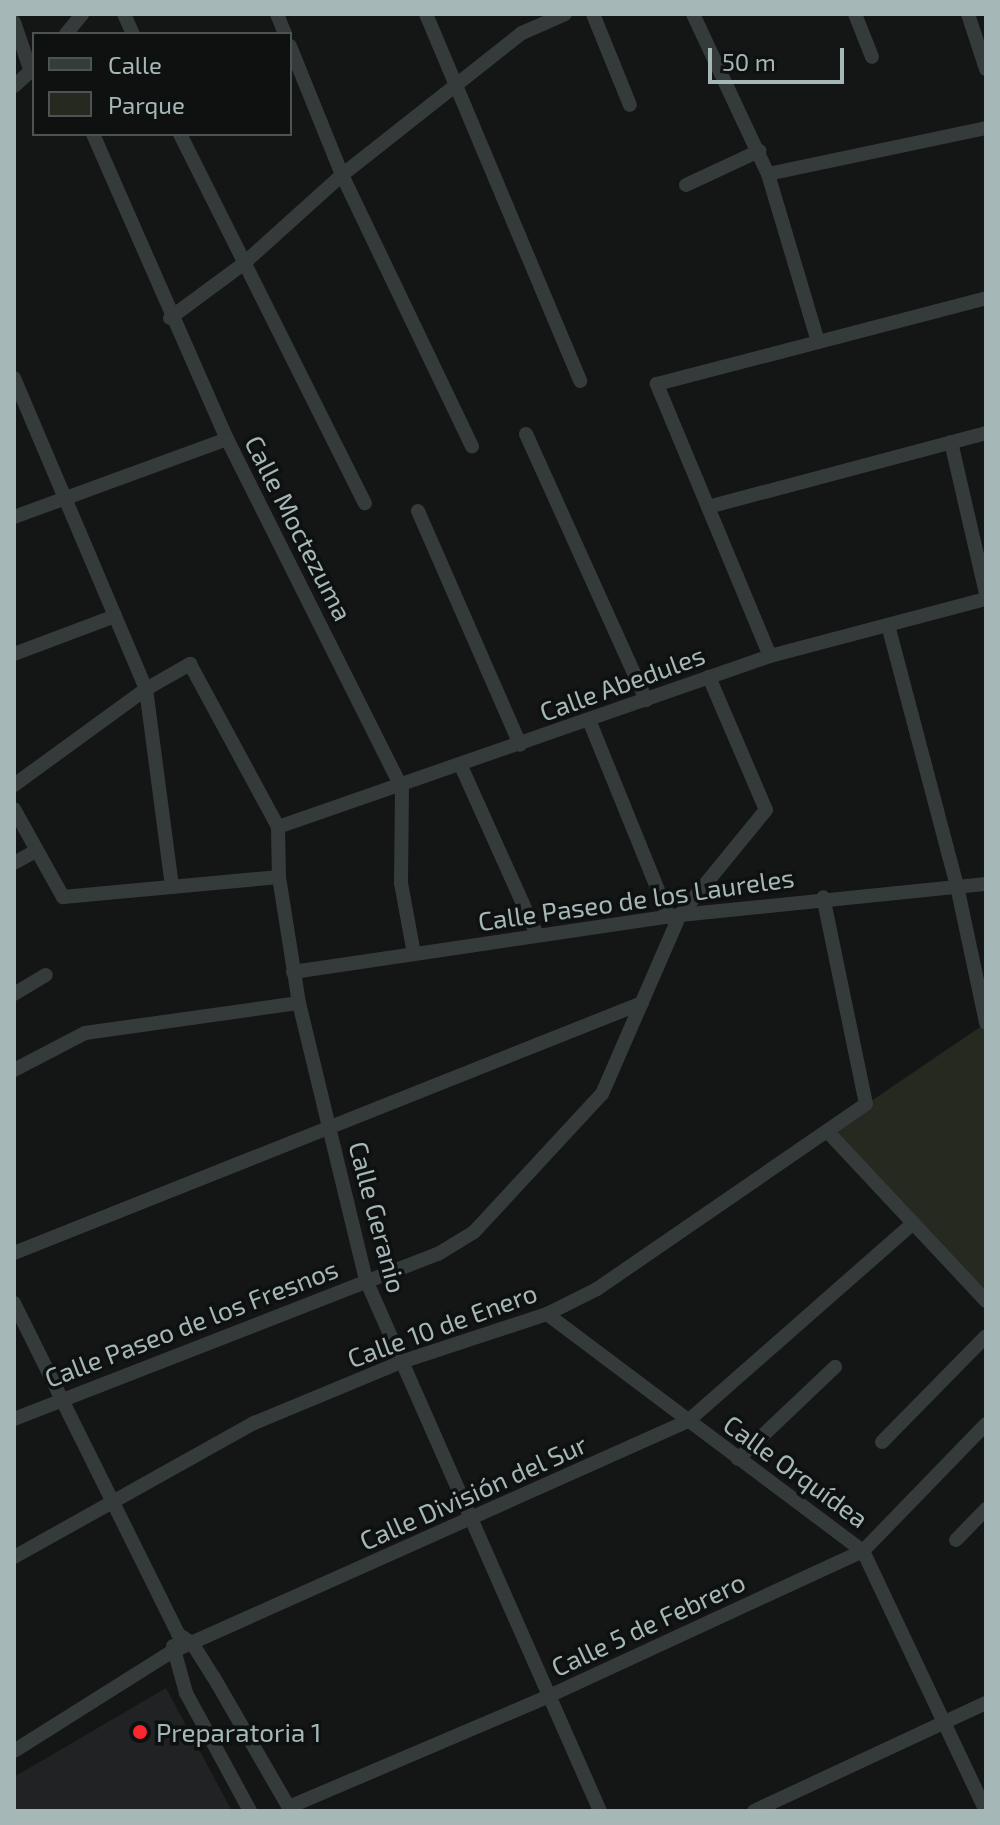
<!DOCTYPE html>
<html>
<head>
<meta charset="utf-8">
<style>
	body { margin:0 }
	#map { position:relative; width:1000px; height:1825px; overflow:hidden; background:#141616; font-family:"Exo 2",sans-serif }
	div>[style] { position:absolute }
	.built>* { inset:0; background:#202223 }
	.green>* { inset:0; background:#252920 }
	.street>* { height:14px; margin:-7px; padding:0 7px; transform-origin:7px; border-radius:7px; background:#353b3b }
	.dots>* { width:22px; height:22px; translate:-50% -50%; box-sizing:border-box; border:4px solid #0f1111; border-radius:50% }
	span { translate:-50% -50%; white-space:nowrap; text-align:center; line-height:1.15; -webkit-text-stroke:7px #0f1111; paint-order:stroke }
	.street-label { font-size:26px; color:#a5b7b7 }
	.poi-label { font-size:26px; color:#a5b7b7 }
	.left { translate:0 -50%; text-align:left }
	.frame { position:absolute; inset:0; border:16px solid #a5b7b7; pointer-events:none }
	.legend { position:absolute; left:32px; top:32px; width:260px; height:104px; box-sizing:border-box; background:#0f1111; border:2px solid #4b5353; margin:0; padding:10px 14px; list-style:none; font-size:24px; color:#a5b7b7 }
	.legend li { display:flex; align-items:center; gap:16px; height:40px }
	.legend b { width:40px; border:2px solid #4b5353 }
	.scale { position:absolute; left:708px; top:48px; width:136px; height:36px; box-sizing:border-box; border:4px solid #a5b7b7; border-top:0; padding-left:10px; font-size:24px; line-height:28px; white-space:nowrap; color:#a5b7b7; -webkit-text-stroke:6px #0f1111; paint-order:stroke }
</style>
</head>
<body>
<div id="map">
	<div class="built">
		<div style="clip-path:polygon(166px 1688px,232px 1811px,14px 1811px,14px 1777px)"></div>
	</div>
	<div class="green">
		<div style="clip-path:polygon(986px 1023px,986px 1301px,827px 1131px)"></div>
	</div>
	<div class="street">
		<div style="left:124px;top:14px;width:22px;rotate:66deg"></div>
		<div style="left:277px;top:14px;width:22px;rotate:68deg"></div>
		<div style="left:426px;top:14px;width:398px;rotate:67.2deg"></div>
		<div style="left:593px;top:14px;width:98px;rotate:67.9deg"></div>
		<div style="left:693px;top:14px;width:177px;rotate:64.9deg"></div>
		<div style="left:768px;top:174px;width:175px;rotate:73.4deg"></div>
		<div style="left:855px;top:14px;width:46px;rotate:68.4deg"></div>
		<div style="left:968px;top:14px;width:58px;rotate:71.9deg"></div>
		<div style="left:14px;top:22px;width:53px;rotate:71.2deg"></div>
		<div style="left:66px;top:34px;width:26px;rotate:-51deg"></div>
		<div style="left:290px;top:46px;width:139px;rotate:68deg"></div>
		<div style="left:342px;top:175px;width:301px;rotate:64.4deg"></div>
		<div style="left:14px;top:86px;width:27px;rotate:-42deg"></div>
		<div style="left:93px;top:134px;width:333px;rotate:66.3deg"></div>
		<div style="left:227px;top:439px;width:390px;rotate:63.4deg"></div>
		<div style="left:402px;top:788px;width:95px;rotate:90.6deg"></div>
		<div style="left:401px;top:883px;width:72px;rotate:79.6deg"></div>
		<div style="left:180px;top:134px;width:413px;rotate:63.4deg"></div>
		<div style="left:768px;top:174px;width:223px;rotate:-11.9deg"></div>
		<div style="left:686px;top:185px;width:81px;rotate:-25deg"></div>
		<div style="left:170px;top:318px;width:89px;rotate:-36.4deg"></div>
		<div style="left:242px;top:265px;width:135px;rotate:-42deg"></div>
		<div style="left:342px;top:175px;width:229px;rotate:-38.3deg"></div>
		<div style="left:522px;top:33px;width:47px;rotate:-23.8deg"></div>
		<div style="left:14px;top:378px;width:338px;rotate:67deg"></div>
		<div style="left:146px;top:689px;width:200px;rotate:82.5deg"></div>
		<div style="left:526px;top:434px;width:292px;rotate:65.7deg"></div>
		<div style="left:951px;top:442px;width:156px;rotate:77deg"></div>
		<div style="left:708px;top:507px;width:288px;rotate:-14.9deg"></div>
		<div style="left:418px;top:511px;width:255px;rotate:66.4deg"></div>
		<div style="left:14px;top:517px;width:227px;rotate:-20.1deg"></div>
		<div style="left:888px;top:625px;width:270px;rotate:75.2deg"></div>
		<div style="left:957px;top:886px;width:140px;rotate:78deg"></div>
		<div style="left:14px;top:654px;width:108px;rotate:-20.6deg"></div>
		<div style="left:770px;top:656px;width:295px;rotate:-112.6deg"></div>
		<div style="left:657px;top:384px;width:340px;rotate:-14.6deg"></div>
		<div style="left:589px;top:720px;width:213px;rotate:67.9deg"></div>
		<div style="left:461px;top:766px;width:185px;rotate:65.8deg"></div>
		<div style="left:14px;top:785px;width:163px;rotate:-36deg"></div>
		<div style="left:146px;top:689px;width:51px;rotate:-29.6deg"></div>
		<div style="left:190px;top:664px;width:185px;rotate:61.6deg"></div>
		<div style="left:278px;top:827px;width:50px;rotate:88.9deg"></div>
		<div style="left:279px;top:877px;width:128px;rotate:81deg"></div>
		<div style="left:299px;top:1003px;width:285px;rotate:76.4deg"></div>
		<div style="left:366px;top:1280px;width:580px;rotate:66.22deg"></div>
		<div style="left:14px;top:809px;width:101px;rotate:60.9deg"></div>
		<div style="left:63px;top:897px;width:217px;rotate:-5.3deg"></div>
		<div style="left:278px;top:827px;width:521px;rotate:-19.17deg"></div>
		<div style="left:770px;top:656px;width:223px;rotate:-14.8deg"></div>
		<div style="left:14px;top:863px;width:25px;rotate:-29deg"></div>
		<div style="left:293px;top:972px;width:391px;rotate:-8.4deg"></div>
		<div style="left:680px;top:915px;width:308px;rotate:-5.8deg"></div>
		<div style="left:14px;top:994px;width:37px;rotate:-31deg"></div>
		<div style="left:14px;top:1070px;width:80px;rotate:-27.5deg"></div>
		<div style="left:85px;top:1033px;width:216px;rotate:-8deg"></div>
		<div style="left:827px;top:1131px;width:233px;rotate:46.9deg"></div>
		<div style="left:14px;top:1253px;width:676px;rotate:-21.71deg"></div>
		<div style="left:14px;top:1303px;width:369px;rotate:63.6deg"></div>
		<div style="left:178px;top:1634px;width:17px;rotate:33deg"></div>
		<div style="left:192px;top:1643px;width:39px;rotate:58deg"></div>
		<div style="left:213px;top:1676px;width:156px;rotate:60deg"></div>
		<div style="left:547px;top:1314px;width:395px;rotate:36.9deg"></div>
		<div style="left:863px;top:1551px;width:288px;rotate:64.7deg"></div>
		<div style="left:14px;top:1419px;width:455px;rotate:-21.3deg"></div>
		<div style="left:438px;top:1254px;width:42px;rotate:-31.4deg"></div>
		<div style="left:474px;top:1232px;width:188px;rotate:-47.2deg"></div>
		<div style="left:602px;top:1094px;width:195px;rotate:-66.5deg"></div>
		<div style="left:680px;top:915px;width:136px;rotate:-50.7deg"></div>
		<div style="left:766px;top:810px;width:145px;rotate:-113.2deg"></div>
		<div style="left:882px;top:1442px;width:148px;rotate:-45.5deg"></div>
		<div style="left:738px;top:1459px;width:134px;rotate:-43.5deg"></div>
		<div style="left:956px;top:1540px;width:43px;rotate:-45.9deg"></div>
		<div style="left:14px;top:1557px;width:275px;rotate:-29.2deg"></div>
		<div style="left:254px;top:1423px;width:159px;rotate:-22.5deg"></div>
		<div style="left:401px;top:1362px;width:154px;rotate:-18.2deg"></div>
		<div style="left:547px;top:1314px;width:56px;rotate:-26.6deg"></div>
		<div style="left:597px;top:1289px;width:326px;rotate:-34.5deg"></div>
		<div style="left:866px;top:1104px;width:211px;rotate:-101.7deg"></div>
		<div style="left:173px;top:1646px;width:49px;rotate:74.5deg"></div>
		<div style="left:186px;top:1693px;width:134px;rotate:61.5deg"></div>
		<div style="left:14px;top:1751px;width:186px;rotate:-32.2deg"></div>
		<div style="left:171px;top:1652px;width:566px;rotate:-24.08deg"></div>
		<div style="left:688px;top:1421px;width:300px;rotate:-41.3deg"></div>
		<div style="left:289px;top:1807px;width:283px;rotate:-23.1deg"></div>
		<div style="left:549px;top:1696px;width:346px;rotate:-24.8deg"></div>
		<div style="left:863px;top:1551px;width:177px;rotate:-45.9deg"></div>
		<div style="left:754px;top:1811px;width:256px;rotate:-25deg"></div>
	</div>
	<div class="dots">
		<div style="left:140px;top:1732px;background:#fc2630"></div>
	</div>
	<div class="street-label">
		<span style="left:299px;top:528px;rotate:63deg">Calle Moctezuma</span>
		<span style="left:622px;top:683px;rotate:-20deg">Calle Abedules</span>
		<span style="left:636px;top:899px;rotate:-8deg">Calle Paseo de los Laureles</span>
		<span style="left:378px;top:1217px;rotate:75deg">Calle Geranio</span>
		<span style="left:191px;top:1323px;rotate:-21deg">Calle Paseo de los Fresnos</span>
		<span style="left:442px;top:1325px;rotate:-20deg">Calle 10 de Enero</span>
		<span style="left:796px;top:1471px;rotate:36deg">Calle Orquídea</span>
		<span style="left:473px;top:1492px;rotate:-24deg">Calle División del Sur</span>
		<span style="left:648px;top:1624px;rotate:-25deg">Calle 5 de Febrero</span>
	</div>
	<div class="poi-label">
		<span class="left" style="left:156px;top:1732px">Preparatoria 1</span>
	</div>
	<div class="frame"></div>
	<ul class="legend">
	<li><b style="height:10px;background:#353b3b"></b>Calle</li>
	<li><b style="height:22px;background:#252920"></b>Parque</li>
	</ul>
	<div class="scale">50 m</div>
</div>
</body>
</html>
